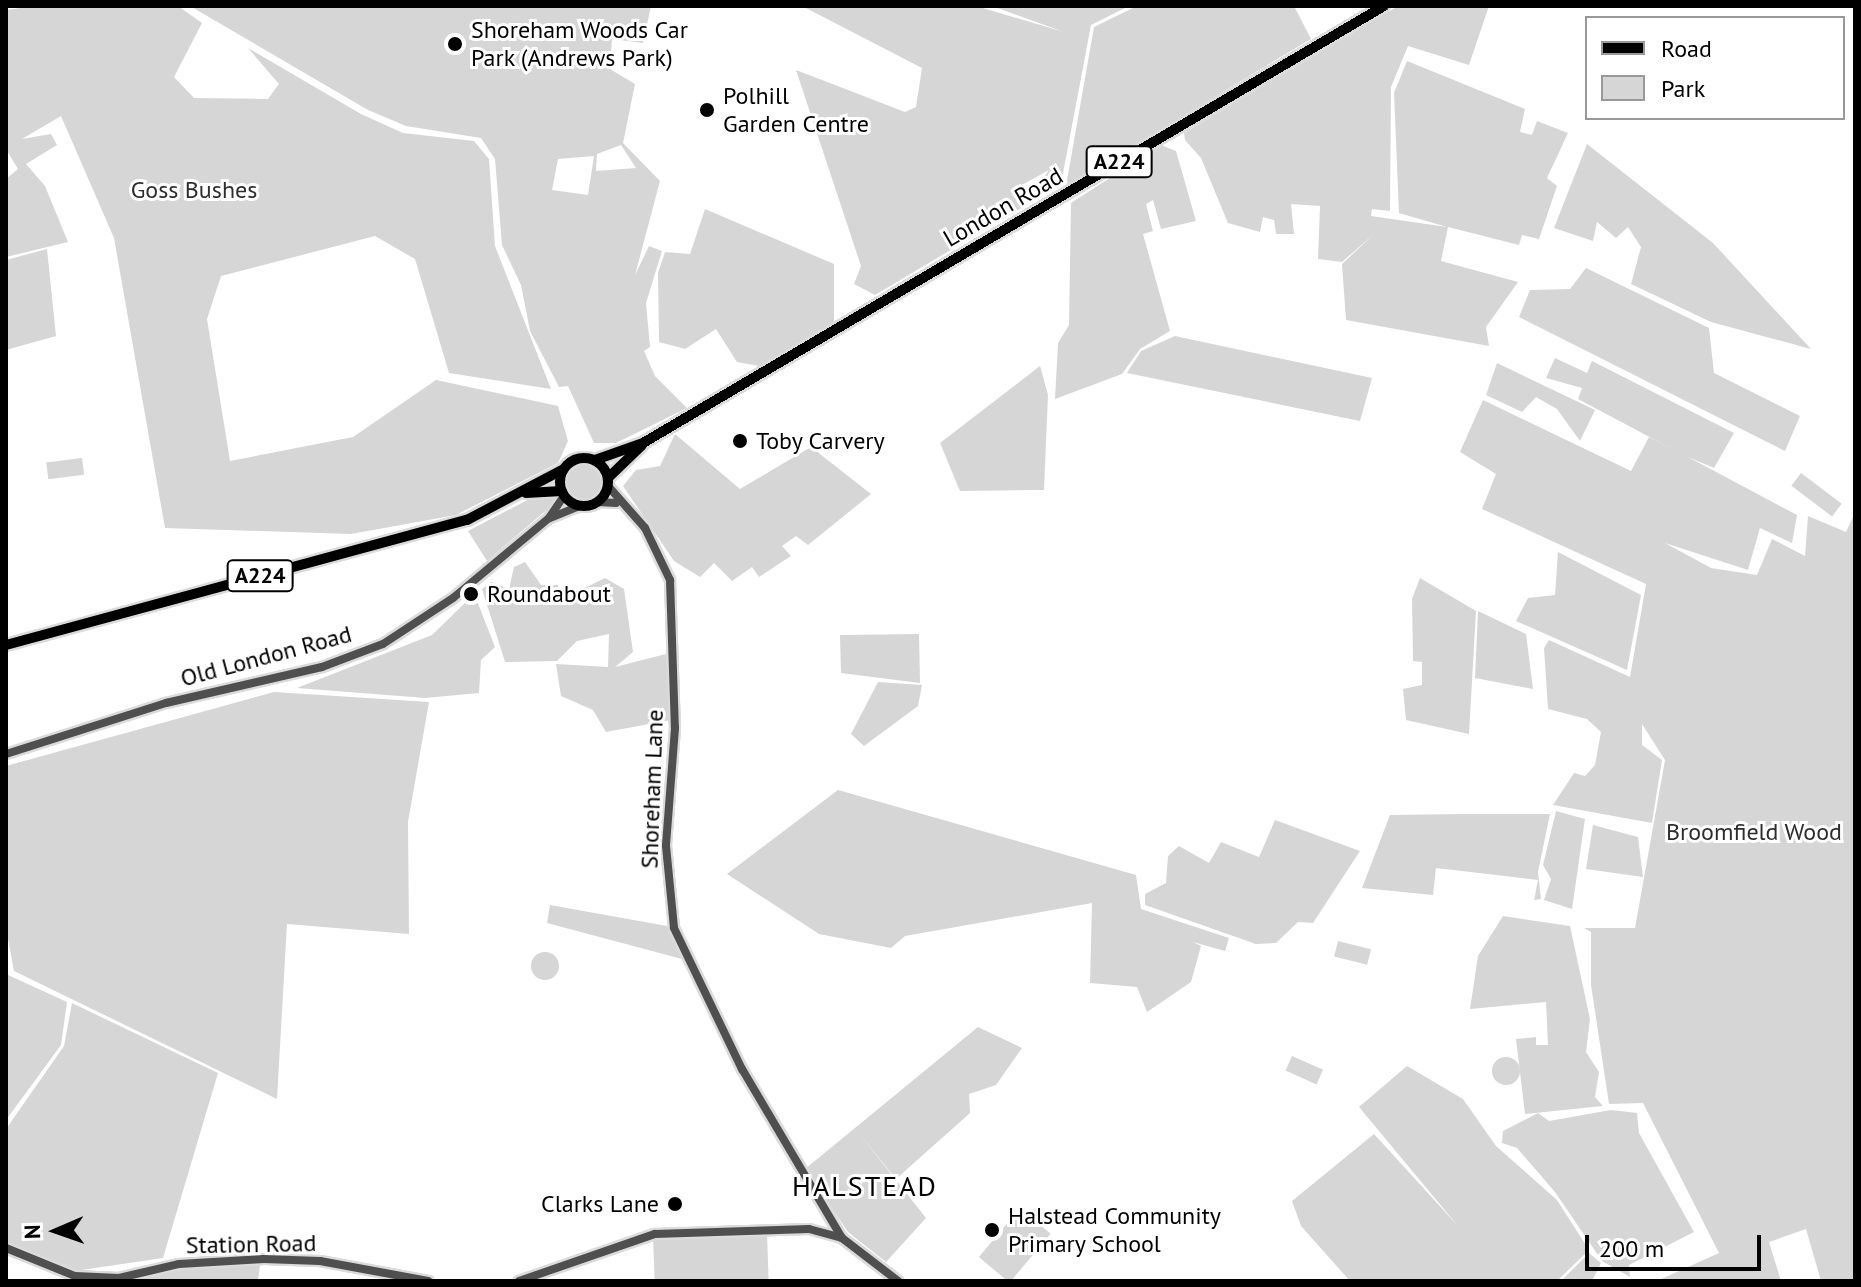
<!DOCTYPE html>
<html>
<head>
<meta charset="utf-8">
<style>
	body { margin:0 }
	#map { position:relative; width:1861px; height:1287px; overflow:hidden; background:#fff; font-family:"PT Sans",sans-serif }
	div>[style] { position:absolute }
	.green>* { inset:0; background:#d6d6d6; transform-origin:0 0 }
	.round { border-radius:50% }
	.roads { filter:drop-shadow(2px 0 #dbdbdb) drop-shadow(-2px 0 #dbdbdb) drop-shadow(0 2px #dbdbdb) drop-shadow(0 -2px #dbdbdb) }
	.tertiary>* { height:8px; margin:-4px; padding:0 4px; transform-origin:4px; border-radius:4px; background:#4f4f4f }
	.primary>* { height:10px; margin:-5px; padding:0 5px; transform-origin:5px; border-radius:5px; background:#000 }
	.primary>.ring { margin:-5px; padding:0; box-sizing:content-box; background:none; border:10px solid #000; border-radius:50% }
	.dots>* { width:22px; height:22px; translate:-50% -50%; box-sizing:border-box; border:4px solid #fff; border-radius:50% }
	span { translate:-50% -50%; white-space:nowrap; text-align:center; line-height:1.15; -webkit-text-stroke:6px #fff; paint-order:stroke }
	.shield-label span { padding:2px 6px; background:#fff; border:2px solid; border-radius:6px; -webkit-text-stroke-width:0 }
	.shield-label { font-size:22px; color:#000; font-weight:700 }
	.poi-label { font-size:24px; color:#000 }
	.left { translate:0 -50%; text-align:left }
	.right { translate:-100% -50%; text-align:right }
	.park-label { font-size:24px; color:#2d2d2d }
	.street-label { font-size:24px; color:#000 }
	.quarter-label { font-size:28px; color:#000; letter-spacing:2px }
	.frame { position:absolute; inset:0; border:8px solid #000; pointer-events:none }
	.legend { position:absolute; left:1585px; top:16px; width:260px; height:104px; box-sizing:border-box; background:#fff; border:2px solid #999; margin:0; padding:10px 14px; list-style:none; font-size:24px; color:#000 }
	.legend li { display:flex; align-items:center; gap:16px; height:40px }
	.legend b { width:40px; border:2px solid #999 }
	.north { position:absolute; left:16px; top:1191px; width:80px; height:80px; -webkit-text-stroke:6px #fff; paint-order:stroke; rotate:268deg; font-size:22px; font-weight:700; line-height:32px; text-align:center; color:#000 }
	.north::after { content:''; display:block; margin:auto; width:28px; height:36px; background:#000; clip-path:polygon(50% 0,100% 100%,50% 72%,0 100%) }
	.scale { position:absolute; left:1585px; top:1235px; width:176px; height:36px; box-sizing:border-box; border:4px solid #000; border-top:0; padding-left:10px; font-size:24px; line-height:28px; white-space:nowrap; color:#000; -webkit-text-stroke:6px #fff; paint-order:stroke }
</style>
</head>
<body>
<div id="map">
	<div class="green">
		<div style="clip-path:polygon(35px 6px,178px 6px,202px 23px,174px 77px,194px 98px,268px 99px,279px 84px,248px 48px,361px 114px,403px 133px,474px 141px,489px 159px,495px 246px,551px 389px,449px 373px,415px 259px,375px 236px,221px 276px,207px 319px,230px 461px,353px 437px,436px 380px,558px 406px,568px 441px,558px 463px,456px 515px,351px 534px,165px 528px,114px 238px,61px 116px,22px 139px,51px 134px,57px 145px,26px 164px,45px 186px,68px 242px,6px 257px,6px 179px,18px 169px,6px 149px,6px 10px)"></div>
		<div style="clip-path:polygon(evenodd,190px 6px,651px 6px,643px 43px,612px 39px,610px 69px,635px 84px,623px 143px,660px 181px,635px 275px,649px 246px,662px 251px,646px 303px,650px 347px,644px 351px,655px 376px,687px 408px,616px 443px,594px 443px,568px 386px,559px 387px,530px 331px,521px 285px,502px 245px,495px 159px,481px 138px,406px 126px,368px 110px,190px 6px,621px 145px,636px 168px,596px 171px,597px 154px,621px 145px,190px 6px,594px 156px,588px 195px,552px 190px,558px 159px,594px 156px)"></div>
		<div style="clip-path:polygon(802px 6px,976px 6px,1064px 32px,992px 6px,1129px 6px,1091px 25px,1061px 184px,1029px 198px,1049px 170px,1013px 190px,1023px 207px,875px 295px,854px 284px,861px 266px,796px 70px,905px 112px,916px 107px,922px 68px)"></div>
		<div style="clip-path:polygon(1137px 6px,1294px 6px,1311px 39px,1066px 186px,1094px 27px)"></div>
		<div style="clip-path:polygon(1398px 6px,1489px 6px,1469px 65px,1408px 46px,1391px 87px,1390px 211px,1372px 209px,1371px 216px,1447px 227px,1399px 213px,1394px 93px,1407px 61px,1525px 109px,1520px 132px,1532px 135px,1537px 121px,1568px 133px,1547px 178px,1557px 186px,1539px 239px,1522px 235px,1519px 245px,1448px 227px,1441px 261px,1518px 282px,1486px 327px,1489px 346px,1346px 320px,1342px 264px,1375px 233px,1342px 262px,1318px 259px,1320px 206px,1291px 204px,1294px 234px,1276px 234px,1274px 220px,1263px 217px,1260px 232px,1228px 223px,1201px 158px,1185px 140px,1184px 133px)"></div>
		<div style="clip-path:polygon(1587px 144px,1713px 243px,1811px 349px,1711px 322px,1631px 284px,1641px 247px,1628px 227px,1616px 238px,1597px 222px,1593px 241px,1554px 228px)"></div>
		<div style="clip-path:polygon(1161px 145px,1176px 151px,1196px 221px,1161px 229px,1153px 200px,1146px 204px,1153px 231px,1143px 234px,1170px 331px,1140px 349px,1122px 374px,1055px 399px,1058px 343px,1069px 325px,1071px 203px)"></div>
		<div style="clip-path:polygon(705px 209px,834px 264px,834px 323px,759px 366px,737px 362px,716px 329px,685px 349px,659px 342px,658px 273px,665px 252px,690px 254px)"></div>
		<div style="clip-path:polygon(47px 249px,56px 336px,6px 350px,6px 260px)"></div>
		<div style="clip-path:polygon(1586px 268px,1709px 328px,1714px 373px,1800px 416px,1785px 451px,1519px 317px,1530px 290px,1570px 289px)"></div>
		<div style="clip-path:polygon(1175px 336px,1372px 378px,1360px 421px,1127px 373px,1141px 351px)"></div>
		<div style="clip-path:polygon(1555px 358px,1587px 373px,1592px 361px,1734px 433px,1714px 468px,1688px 457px,1797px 515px,1792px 543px,1760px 528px,1748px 570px,1665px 543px,1711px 568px,1757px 575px,1772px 539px,1805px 556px,1808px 516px,1846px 532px,1855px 513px,1855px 1281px,1821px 1281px,1806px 1229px,1769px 1242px,1781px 1281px,1657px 1281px,1719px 1253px,1643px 1103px,1609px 1104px,1591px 985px,1591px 932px,1584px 928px,1635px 928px,1665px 760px,1642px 724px,1642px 745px,1662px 760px,1652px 823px,1553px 805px,1574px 773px,1585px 776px,1595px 765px,1601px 732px,1587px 719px,1548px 709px,1544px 648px,1549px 640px,1630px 677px,1646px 584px,1482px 509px,1496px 474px,1460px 452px,1483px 400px,1631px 471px,1649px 437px,1676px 451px,1578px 399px,1582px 388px,1546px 378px)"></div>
		<div style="clip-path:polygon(1497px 363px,1595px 410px,1580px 441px,1557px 409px,1536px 397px,1522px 412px,1486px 395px)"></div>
		<div style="clip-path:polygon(1040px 366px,1048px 395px,1044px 490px,960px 491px,940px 443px)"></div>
		<div style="clip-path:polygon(675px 434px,740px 489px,811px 447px,871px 494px,808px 545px,796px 536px,782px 546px,791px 556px,759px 577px,752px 567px,732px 581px,714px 563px,700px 577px,674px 561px,623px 486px,636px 470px,660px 466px)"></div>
		<div style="left:82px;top:458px;width:17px;height:36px;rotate:83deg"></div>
		<div class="round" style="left:564px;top:461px;width:40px;height:40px"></div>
		<div style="left:1801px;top:473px;width:51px;height:16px;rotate:37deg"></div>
		<div style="clip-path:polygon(539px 494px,557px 495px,557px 501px,487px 561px,468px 531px)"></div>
		<div style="clip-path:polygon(1558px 552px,1641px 595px,1627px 670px,1516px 621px,1528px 598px,1555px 595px)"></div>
		<div style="clip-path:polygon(525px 562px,541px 585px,558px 585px,562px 599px,605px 578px,624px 589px,633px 652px,615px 667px,666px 654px,671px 720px,606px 732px,593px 710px,561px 696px,556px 664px,608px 667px,609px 634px,577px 641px,557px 661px,505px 662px,482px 589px,491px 582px,509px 589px,514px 567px)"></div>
		<div style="clip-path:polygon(1420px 578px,1476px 611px,1469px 734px,1406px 720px,1403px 689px,1422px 685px,1422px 662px,1413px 661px,1412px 599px)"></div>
		<div style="clip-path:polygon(468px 600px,477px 601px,495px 647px,481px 660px,479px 693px,425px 698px,297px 688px,432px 635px)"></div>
		<div style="clip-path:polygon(1478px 611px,1526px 634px,1533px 689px,1475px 678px)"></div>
		<div style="clip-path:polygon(919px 634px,920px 683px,841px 673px,840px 635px)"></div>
		<div style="clip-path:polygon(878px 682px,922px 685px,918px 706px,864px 746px,851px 734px)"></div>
		<div style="clip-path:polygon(274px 692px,429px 702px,408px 822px,409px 934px,287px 924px,277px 1099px,14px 971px,6px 928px,6px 766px)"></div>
		<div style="clip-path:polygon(838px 790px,1136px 875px,1141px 909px,1229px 938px,1225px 951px,1193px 942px,1201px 946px,1191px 982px,1147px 1012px,1137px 987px,1090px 983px,1092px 903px,905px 936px,891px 948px,819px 934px,727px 874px)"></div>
		<div style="clip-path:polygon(1556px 811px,1585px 819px,1572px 909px,1544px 900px,1551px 879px,1543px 865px)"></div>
		<div style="clip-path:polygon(1463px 814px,1550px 814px,1538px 872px,1541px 899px,1534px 900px,1538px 880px,1436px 868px,1433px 895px,1362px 888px,1390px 815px)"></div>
		<div style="clip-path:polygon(1275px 820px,1360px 851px,1313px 923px,1298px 922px,1276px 943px,1256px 944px,1145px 905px,1145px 894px,1166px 883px,1168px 856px,1179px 846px,1209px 863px,1221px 842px,1259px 857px)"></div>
		<div style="clip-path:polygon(1593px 825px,1638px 837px,1643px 877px,1586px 869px)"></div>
		<div style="clip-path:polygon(550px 905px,667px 926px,682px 959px,547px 923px)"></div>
		<div style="clip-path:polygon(1503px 916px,1570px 926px,1590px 1019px,1586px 1052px,1599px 1072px,1595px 1097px,1603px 1106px,1525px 1114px,1516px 1039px,1536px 1037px,1536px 1045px,1548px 1045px,1546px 1002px,1470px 1009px,1478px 956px)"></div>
		<div style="left:1338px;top:941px;width:34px;height:16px;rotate:14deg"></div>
		<div class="round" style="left:531px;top:952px;width:28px;height:28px"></div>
		<div style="clip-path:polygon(6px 957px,8px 975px,67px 1002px,61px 1045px,6px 1120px)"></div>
		<div style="clip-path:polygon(72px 1003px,218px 1073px,163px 1258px,75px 1271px,6px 1242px,6px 1129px,64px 1046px)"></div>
		<div style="clip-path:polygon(978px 1027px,1022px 1048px,996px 1085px,969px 1094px,970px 1113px,896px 1179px,858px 1132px,926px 1218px,886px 1262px,848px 1232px,805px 1169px)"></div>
		<div style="left:1292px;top:1056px;width:34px;height:16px;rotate:24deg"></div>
		<div class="round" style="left:1492px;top:1057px;width:28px;height:28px"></div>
		<div style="clip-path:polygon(1407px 1066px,1463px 1099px,1496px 1146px,1557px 1200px,1589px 1250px,1557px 1281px,1350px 1281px,1301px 1226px,1292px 1201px,1374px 1134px,1458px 1226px,1359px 1107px)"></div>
		<div style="clip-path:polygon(1611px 1110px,1637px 1113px,1639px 1133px,1694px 1232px,1629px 1265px,1630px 1277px,1602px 1261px,1555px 1192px,1517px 1148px,1502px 1143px,1503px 1131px,1538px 1113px,1549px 1121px)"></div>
		<div style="left:1020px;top:1208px;width:40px;height:64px;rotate:40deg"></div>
		<div style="left:767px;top:1233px;width:48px;height:114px;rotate:88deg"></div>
		<div style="clip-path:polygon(1589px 1253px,1601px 1263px,1592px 1281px,1561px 1281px)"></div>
		<div style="clip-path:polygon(260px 1265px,258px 1281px,128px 1281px,181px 1269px)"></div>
	</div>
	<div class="roads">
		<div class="tertiary">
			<div style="left:608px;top:486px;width:56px;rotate:48.6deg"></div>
			<div style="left:645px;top:528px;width:58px;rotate:64.3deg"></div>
			<div style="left:670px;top:580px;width:148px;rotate:88.1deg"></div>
			<div style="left:675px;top:728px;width:118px;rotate:94.4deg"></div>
			<div style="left:666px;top:846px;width:82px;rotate:84.4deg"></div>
			<div style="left:674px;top:928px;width:157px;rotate:64.3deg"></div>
			<div style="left:742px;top:1069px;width:196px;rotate:59.4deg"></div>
			<div style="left:598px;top:502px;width:18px;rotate:3deg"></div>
			<div style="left:550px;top:518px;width:31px;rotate:-22deg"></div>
			<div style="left:6px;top:754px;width:168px;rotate:-17.7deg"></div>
			<div style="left:166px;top:703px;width:160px;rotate:-13deg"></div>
			<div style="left:322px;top:667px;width:65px;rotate:-20.7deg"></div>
			<div style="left:383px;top:644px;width:84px;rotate:-33.3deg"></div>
			<div style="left:453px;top:598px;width:125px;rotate:-39.8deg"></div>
			<div style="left:549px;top:518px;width:27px;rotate:-56deg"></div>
			<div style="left:6px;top:1248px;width:74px;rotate:22.1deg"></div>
			<div style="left:75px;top:1276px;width:44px;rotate:2.6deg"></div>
			<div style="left:119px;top:1278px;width:62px;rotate:-13.1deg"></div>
			<div style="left:179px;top:1264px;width:85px;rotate:-3.4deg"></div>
			<div style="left:264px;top:1259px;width:56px;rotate:2deg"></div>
			<div style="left:320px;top:1261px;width:110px;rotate:10.5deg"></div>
			<div style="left:519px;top:1281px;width:144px;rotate:-19.1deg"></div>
			<div style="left:655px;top:1234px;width:154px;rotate:-1.9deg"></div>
			<div style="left:809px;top:1229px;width:34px;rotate:15deg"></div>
			<div style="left:842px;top:1238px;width:71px;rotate:37.5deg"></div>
		</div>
		<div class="primary">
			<div class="ring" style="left:560px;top:458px;width:38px;height:38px"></div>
			<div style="left:595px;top:460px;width:51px;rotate:-19.5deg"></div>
			<div style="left:643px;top:443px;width:860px;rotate:-30.53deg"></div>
			<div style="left:608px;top:478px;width:47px;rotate:-44.1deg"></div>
			<div style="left:526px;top:493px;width:36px;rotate:-3deg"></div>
			<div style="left:6px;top:645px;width:478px;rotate:-15.2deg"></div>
			<div style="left:467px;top:520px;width:107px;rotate:-27.8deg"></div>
		</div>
	</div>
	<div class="dots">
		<div style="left:455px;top:44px;background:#000"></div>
		<div style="left:707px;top:110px;background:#000"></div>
		<div style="left:740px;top:441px;background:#000"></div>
		<div style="left:471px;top:594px;background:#000"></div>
		<div style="left:675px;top:1204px;background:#000"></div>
		<div style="left:992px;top:1230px;background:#000"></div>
	</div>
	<div class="shield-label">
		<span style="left:1119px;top:162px">A224</span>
		<span style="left:260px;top:576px">A224</span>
	</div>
	<div class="poi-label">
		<span class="left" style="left:471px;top:44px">Shoreham Woods Car<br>Park (Andrews Park)</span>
		<span class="left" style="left:723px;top:110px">Polhill<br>Garden Centre</span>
		<span class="left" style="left:756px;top:441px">Toby Carvery</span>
		<span class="left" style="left:487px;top:594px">Roundabout</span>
		<span class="right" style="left:659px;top:1204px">Clarks Lane</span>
		<span class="left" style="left:1008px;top:1230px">Halstead Community<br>Primary School</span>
	</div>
	<div class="park-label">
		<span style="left:194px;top:190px">Goss Bushes</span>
		<span style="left:1754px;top:832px">Broomfield Wood</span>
	</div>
	<div class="street-label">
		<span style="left:1003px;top:207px;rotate:-30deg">London Road</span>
		<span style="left:266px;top:656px;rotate:-15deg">Old London Road</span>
		<span style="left:652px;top:789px;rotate:-88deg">Shoreham Lane</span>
		<span style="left:251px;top:1244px;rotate:-1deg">Station Road</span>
	</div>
	<div class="quarter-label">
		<span style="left:865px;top:1186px">HALSTEAD</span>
	</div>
	<div class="frame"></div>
	<ul class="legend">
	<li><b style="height:10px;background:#000"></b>Road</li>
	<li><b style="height:22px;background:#d6d6d6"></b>Park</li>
	</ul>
	<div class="north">N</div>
	<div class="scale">200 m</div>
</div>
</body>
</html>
